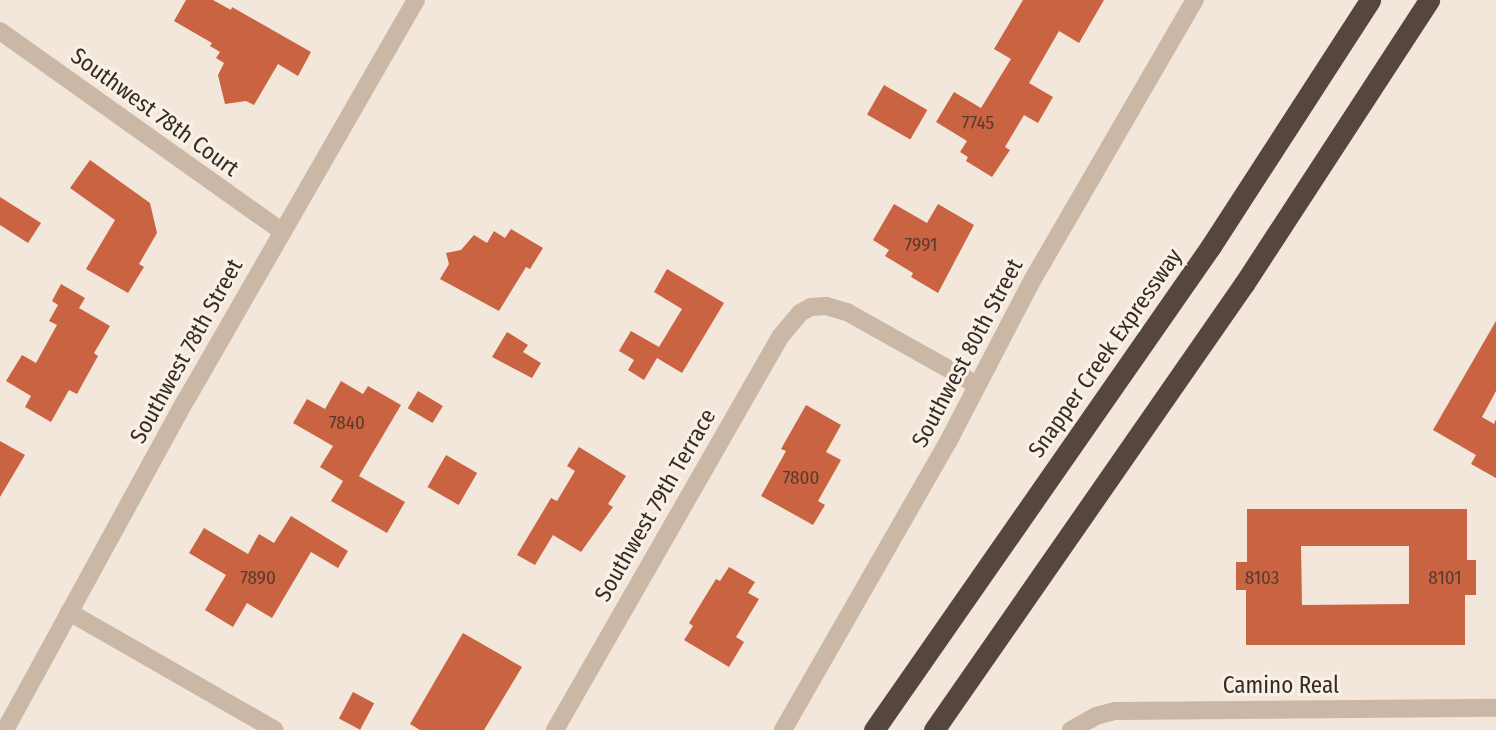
<!DOCTYPE html>
<html>
<head>
<meta charset="utf-8">
<style>
	body { margin:0 }
	#map { position:relative; width:1496px; height:730px; overflow:hidden; background:#f2e7da; font-family:"Fira Sans Condensed",sans-serif }
	div>[style] { position:absolute }
	.building>* { inset:0; background:#c96341; transform-origin:0 0 }
	.minor>* { height:18px; margin:-9px; padding:0 9px; transform-origin:9px; border-radius:9px; background:#cab7a6 }
	.tertiary>* { height:18px; margin:-9px; padding:0 9px; transform-origin:9px; border-radius:9px; background:#cab7a6 }
	.motorway>* { height:21px; margin:-10.5px; padding:0 10.5px; transform-origin:10.5px; border-radius:10.5px; background:#57463e }
	span { translate:-50% -50%; white-space:nowrap; text-align:center; line-height:1.15; -webkit-text-stroke:6px #faf1e6; paint-order:stroke }
	.number-label { font-size:19px; color:#5b3a2e }
	.number-label span { -webkit-text-stroke-width:0 }
	.street-label { font-size:23px; color:#362c27 }
</style>
</head>
<body>
<div id="map">
	<div class="building">
		<div style="clip-path:polygon(186px 0,213px 0,231px 10px,232px 7px,311px 52px,298px 76px,278px 64px,254px 105px,246px 101px,225px 104px,218px 75px,224px 63px,216px 58px,220px 52px,210px 46px,212px 43px,174px 21px)"></div>
		<div style="clip-path:polygon(1023px 0,1104px 0,1079px 43px,1059px 31px,1029px 83px,1053px 97px,1038px 123px,1024px 115px,1005px 147px,1010px 150px,992px 177px,966px 161px,968px 157px,960px 152px,967px 141px,936px 122px,954px 92px,981px 108px,1011px 59px,994px 49px)"></div>
		<div style="left:884px;top:85px;width:50px;height:34px;rotate:30deg"></div>
		<div style="clip-path:polygon(90px 160px,150px 203px,157px 233px,139px 264px,144px 267px,128px 293px,86px 269px,115px 220px,70px 188px)"></div>
		<div style="clip-path:polygon(0 197px,41px 223px,28px 243px,0 225px)"></div>
		<div style="clip-path:polygon(894px 204px,927px 223px,938px 204px,974px 225px,938px 293px,911px 277px,913px 273px,885px 256px,889px 250px,873px 240px)"></div>
		<div style="clip-path:polygon(511px 229px,543px 248px,530px 269px,526px 267px,499px 311px,440px 279px,449px 264px,446px 253px,461px 250px,474px 235px,487px 243px,494px 231px,505px 238px)"></div>
		<div style="clip-path:polygon(667px 269px,724px 303px,682px 373px,657px 358px,644px 380px,628px 370px,634px 360px,619px 351px,631px 331px,659px 347px,682px 309px,654px 292px)"></div>
		<div style="clip-path:polygon(61px 284px,85px 298px,79px 308px,110px 326px,94px 353px,98px 356px,77px 394px,69px 390px,51px 422px,25px 407px,31px 396px,6px 381px,22px 355px,36px 363px,57px 325px,49px 321px,58px 305px,52px 301px)"></div>
		<div style="clip-path:polygon(1496px 321px,1496px 391px,1482px 417px,1494px 424px,1496px 419px,1496px 478px,1471px 464px,1476px 455px,1433px 430px)"></div>
		<div style="clip-path:polygon(507px 332px,528px 345px,523px 352px,541px 363px,532px 378px,492px 357px)"></div>
		<div style="clip-path:polygon(341px 381px,363px 394px,368px 386px,401px 405px,359px 476px,405px 502px,387px 533px,331px 501px,343px 481px,320px 467px,333px 446px,293px 423px,307px 399px,325px 409px)"></div>
		<div style="left:418px;top:391px;width:29px;height:20px;rotate:31deg"></div>
		<div style="clip-path:polygon(806px 405px,841px 425px,826px 452px,841px 460px,818px 501px,825px 505px,813px 525px,761px 496px,786px 451px,781px 449px)"></div>
		<div style="clip-path:polygon(0 441px,25px 455px,0 497px)"></div>
		<div style="clip-path:polygon(579px 447px,626px 476px,608px 504px,613px 507px,581px 552px,553px 535px,535px 565px,517px 555px,551px 498px,557px 501px,575px 471px,567px 466px)"></div>
		<div style="left:446px;top:455px;width:36px;height:37px;rotate:30deg"></div>
		<div style="clip-path:polygon(evenodd,1247px 509px,1467px 509px,1467px 560px,1476px 560px,1476px 595px,1465px 595px,1465px 645px,1246px 645px,1246px 590px,1236px 590px,1236px 562px,1247px 562px,1247px 509px,1301px 546px,1409px 546px,1409px 604px,1302px 605px,1301px 546px)"></div>
		<div style="clip-path:polygon(291px 516px,348px 551px,338px 568px,311px 552px,272px 618px,247px 603px,233px 627px,205px 610px,226px 575px,189px 553px,204px 528px,248px 554px,259px 534px,274px 543px)"></div>
		<div style="clip-path:polygon(729px 567px,755px 582px,748px 593px,759px 599px,736px 637px,744px 642px,729px 667px,684px 640px,693px 626px,689px 623px,716px 579px,720px 581px)"></div>
		<div style="clip-path:polygon(463px 633px,522px 667px,484px 730px,420px 730px,410px 724px)"></div>
		<div style="left:353px;top:692px;width:24px;height:30px;rotate:28deg"></div>
	</div>
	<div class="minor">
		<div style="left:0;top:31px;width:347px;rotate:35.4deg"></div>
		<div style="left:69px;top:612px;width:237px;rotate:29.8deg"></div>
		<div style="left:5px;top:730px;width:376px;rotate:-61.3deg"></div>
		<div style="left:186px;top:400px;width:461px;rotate:-60.1deg"></div>
		<div style="left:555px;top:730px;width:453px;rotate:-60.2deg"></div>
		<div style="left:780px;top:337px;width:31px;rotate:-50deg"></div>
		<div style="left:800px;top:313px;width:13px;rotate:-29deg"></div>
		<div style="left:811px;top:307px;width:15px;rotate:-4deg"></div>
		<div style="left:826px;top:306px;width:22px;rotate:16deg"></div>
		<div style="left:847px;top:312px;width:149px;rotate:29.3deg"></div>
		<div style="left:783px;top:730px;width:332px;rotate:-60.2deg"></div>
		<div style="left:948px;top:442px;width:184px;rotate:-62.5deg"></div>
		<div style="left:1033px;top:279px;width:323px;rotate:-59.9deg"></div>
	</div>
	<div class="tertiary">
		<div style="left:1071px;top:730px;width:29px;rotate:-29deg"></div>
		<div style="left:1096px;top:716px;width:20px;rotate:-15deg"></div>
		<div style="left:1115px;top:711px;width:381px;rotate:-0.5deg"></div>
	</div>
	<div class="motorway">
		<div style="left:874px;top:730px;width:590px;rotate:-55.15deg"></div>
		<div style="left:1211px;top:246px;width:293px;rotate:-57.1deg"></div>
		<div style="left:934px;top:730px;width:543px;rotate:-55.2deg"></div>
		<div style="left:1244px;top:284px;width:339px;rotate:-56.9deg"></div>
	</div>
	<div class="number-label">
		<span style="left:978px;top:123px">7745</span>
		<span style="left:921px;top:245px">7991</span>
		<span style="left:347px;top:423px">7840</span>
		<span style="left:801px;top:478px">7800</span>
		<span style="left:258px;top:578px">7890</span>
		<span style="left:1262px;top:578px">8103</span>
		<span style="left:1445px;top:578px">8101</span>
	</div>
	<div class="street-label">
		<span style="left:155px;top:112px;rotate:36deg">Southwest 78th Court</span>
		<span style="left:186px;top:351px;rotate:-61deg">Southwest 78th Street</span>
		<span style="left:967px;top:353px;rotate:-62deg">Southwest 80th Street</span>
		<span style="left:1105px;top:353px;rotate:-55deg">Snapper Creek Expressway</span>
		<span style="left:655px;top:505px;rotate:-60deg">Southwest 79th Terrace</span>
		<span style="left:1281px;top:685px">Camino Real</span>
	</div>
</div>
</body>
</html>
